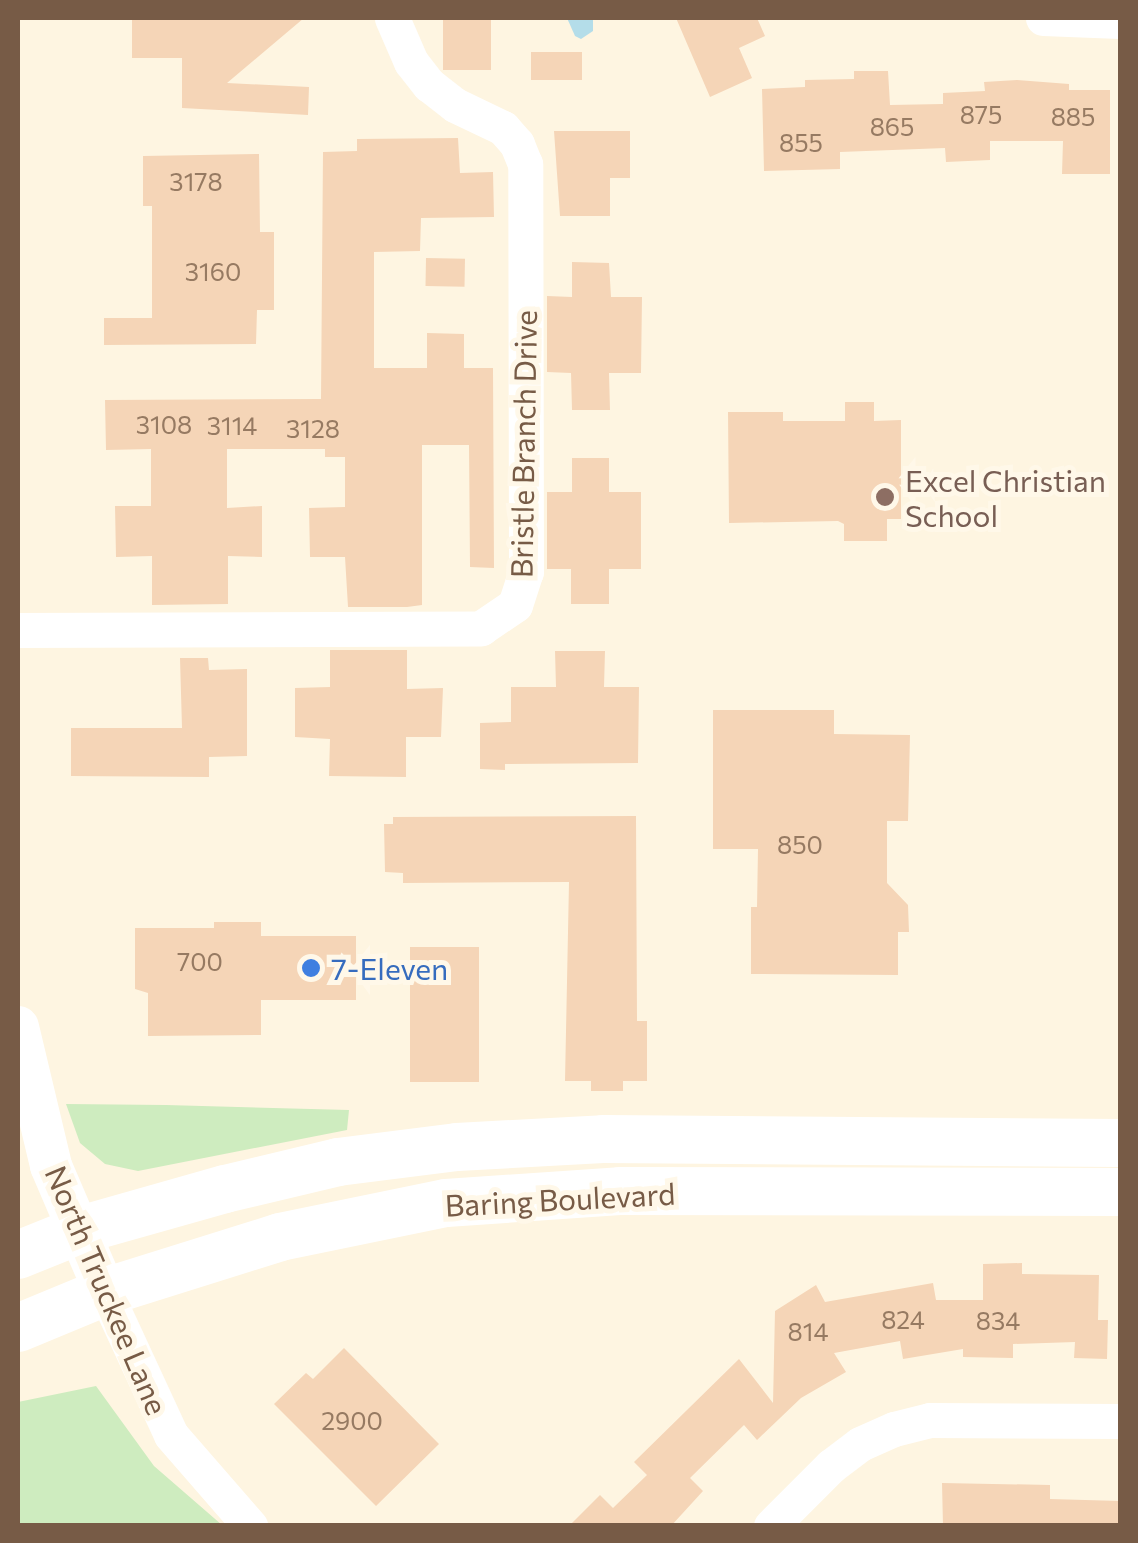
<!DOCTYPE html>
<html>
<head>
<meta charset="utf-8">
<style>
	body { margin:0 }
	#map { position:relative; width:1138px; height:1543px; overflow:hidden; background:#fef5e1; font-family:Commissioner,sans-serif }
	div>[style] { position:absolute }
	.green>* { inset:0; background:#ceecbf }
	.water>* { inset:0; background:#b4dde9 }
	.building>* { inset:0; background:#f5d5b7; transform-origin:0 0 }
	.minor>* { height:35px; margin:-17.5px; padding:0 17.5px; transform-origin:17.5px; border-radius:17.5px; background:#fff }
	.tertiary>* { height:42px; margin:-21px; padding:0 21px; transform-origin:21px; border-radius:21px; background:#fff }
	.secondary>* { height:48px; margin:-24px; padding:0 24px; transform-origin:24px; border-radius:24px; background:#fff }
	.dots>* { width:28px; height:28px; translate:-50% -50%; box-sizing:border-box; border:5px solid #fff8e9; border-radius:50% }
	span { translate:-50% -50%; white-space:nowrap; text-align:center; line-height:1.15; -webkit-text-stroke:10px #fff8e9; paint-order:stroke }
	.number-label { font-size:25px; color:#967a62 }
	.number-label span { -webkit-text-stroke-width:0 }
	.street-label { font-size:30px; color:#775b46 }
	.education-label { font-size:30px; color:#785e54 }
	.left { translate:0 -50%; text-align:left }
	.shop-label { font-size:30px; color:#366cbe }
	.frame { position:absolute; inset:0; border:20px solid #775b46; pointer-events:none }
</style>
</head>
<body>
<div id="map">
	<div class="green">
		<div style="clip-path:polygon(66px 1104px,166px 1105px,349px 1110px,347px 1130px,138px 1171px,105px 1164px,80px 1143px)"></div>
		<div style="clip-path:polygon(96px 1386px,154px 1466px,222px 1525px,18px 1525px,18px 1402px)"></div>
	</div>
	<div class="water">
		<div style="clip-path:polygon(567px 18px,593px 18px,593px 31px,581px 39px,575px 36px)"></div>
	</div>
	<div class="building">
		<div style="clip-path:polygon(132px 18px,304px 18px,227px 83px,309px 87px,308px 115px,182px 108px,182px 58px,132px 58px)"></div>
		<div style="left:443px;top:18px;width:48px;height:52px"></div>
		<div style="clip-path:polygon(676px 18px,757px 18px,765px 36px,739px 48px,752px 78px,710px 97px)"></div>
		<div style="left:531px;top:52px;width:51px;height:28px"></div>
		<div style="clip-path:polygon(854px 71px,888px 71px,890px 105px,943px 104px,943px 93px,985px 91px,984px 82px,1017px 80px,1069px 84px,1069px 90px,1110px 90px,1110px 174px,1062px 174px,1063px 141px,990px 141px,990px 160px,946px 162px,945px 148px,840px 152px,840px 169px,764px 171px,762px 89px,805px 87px,805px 80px,854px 79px)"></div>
		<div style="clip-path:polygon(554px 131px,630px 131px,630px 178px,610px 178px,610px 216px,560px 216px)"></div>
		<div style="clip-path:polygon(458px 138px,460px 173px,493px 172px,494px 217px,421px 218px,420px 251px,374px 252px,374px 368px,427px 368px,427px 333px,464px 334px,464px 368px,493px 368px,494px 568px,470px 567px,469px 445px,422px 445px,422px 605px,407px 607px,348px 607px,345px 557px,310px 557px,309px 508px,345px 507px,345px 457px,325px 457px,325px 449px,227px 449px,227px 508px,262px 506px,262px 557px,228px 556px,228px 604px,152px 605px,152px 556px,116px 557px,115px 506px,151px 506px,151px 449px,106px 450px,105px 400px,321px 399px,323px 152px,357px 151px,357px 139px)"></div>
		<div style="clip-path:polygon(259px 154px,260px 232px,274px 232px,274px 310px,257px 310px,256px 344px,104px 345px,104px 318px,152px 318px,152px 206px,143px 206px,143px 156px)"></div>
		<div style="left:426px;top:258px;width:39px;height:28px;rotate:1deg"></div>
		<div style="clip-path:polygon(572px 262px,609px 263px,611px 297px,642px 297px,641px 373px,609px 373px,610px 410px,572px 410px,571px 373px,547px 372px,547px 296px,572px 297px)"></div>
		<div style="clip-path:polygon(845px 402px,874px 402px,874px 421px,901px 420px,901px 519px,887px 519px,887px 541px,844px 541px,844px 524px,838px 521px,729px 523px,728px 412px,783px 412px,783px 421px,845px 421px)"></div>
		<div style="clip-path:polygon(572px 458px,609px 458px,609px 492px,641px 492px,641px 569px,609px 569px,609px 604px,571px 604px,571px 569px,547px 569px,547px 492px,572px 492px)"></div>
		<div style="clip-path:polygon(330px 650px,407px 650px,407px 689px,443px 688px,441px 737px,406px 737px,406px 777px,329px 776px,330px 739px,295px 737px,295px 688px,330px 687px)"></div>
		<div style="clip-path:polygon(555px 651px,605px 651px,604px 687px,639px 687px,638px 763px,505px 764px,505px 770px,480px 769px,480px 723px,511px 722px,511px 687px,556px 687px)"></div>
		<div style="clip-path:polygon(180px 658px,208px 658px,209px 670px,247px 669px,247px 756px,209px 757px,209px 777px,71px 776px,71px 728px,182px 728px)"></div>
		<div style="clip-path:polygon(713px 710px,834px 710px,834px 734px,910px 735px,908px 821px,887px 821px,887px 883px,908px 905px,909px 932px,898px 932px,898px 975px,751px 974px,751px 907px,757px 907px,758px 849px,713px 849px)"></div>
		<div style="clip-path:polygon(636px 816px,637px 1021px,647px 1021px,647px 1081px,623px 1081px,623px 1091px,591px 1091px,591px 1081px,565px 1081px,569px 882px,403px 883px,403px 873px,385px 872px,384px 824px,393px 824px,393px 817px)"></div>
		<div style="clip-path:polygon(214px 922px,261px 922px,261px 936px,356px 936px,356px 1000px,261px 1000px,261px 1035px,148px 1036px,148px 993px,135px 989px,135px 928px,214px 928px)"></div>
		<div style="left:410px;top:947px;width:69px;height:135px"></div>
		<div style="clip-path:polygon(1022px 1263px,1022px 1274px,1099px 1275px,1098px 1320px,1108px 1320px,1107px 1359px,1074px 1358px,1075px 1342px,1013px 1344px,1013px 1358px,963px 1357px,963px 1349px,903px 1359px,900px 1341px,834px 1353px,846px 1372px,801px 1398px,757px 1440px,744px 1425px,690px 1478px,703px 1491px,671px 1526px,569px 1526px,600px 1495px,613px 1508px,647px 1475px,634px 1462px,739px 1359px,773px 1403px,775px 1311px,816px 1285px,825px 1302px,933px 1283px,936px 1300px,983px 1300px,983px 1264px)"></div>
		<div style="clip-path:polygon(344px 1348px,439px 1444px,376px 1506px,274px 1404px,306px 1373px,313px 1379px)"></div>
		<div style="clip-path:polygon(942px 1483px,1050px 1485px,1050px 1499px,1120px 1501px,1120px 1526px,943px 1526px)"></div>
	</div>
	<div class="minor">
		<div style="left:1043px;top:18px;width:77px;rotate:2.2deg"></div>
		<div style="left:18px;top:630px;width:463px;rotate:-0.2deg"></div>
		<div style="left:481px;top:628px;width:41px;rotate:-34.1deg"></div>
		<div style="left:515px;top:605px;width:35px;rotate:-72deg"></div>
		<div style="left:526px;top:572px;width:408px;rotate:-90.1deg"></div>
		<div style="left:525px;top:164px;width:22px;rotate:-112deg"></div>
		<div style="left:517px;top:144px;width:21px;rotate:-131deg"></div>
		<div style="left:503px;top:128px;width:53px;rotate:-154.4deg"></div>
		<div style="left:455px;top:105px;width:33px;rotate:-142deg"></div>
		<div style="left:429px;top:85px;width:29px;rotate:-128deg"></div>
		<div style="left:411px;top:62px;width:48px;rotate:-113.4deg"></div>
		<div style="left:105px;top:1292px;width:157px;rotate:65.2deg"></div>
		<div style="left:171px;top:1435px;width:121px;rotate:49deg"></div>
		<div style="left:771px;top:1526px;width:85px;rotate:-45deg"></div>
		<div style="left:831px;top:1466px;width:36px;rotate:-37deg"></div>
		<div style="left:860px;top:1444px;width:37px;rotate:-24deg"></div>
		<div style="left:894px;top:1429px;width:37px;rotate:-14deg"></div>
		<div style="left:930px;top:1420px;width:190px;rotate:0.3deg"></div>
	</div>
	<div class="tertiary">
		<div style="left:18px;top:1027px;width:143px;rotate:76.6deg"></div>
		<div style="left:51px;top:1166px;width:137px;rotate:66.8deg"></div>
	</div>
	<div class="secondary">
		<div style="left:18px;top:1255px;width:67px;rotate:-22deg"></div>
		<div style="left:80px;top:1230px;width:151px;rotate:-15.8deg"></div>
		<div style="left:225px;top:1189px;width:116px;rotate:-13.4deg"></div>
		<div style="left:338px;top:1162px;width:120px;rotate:-7.2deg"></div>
		<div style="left:457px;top:1147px;width:146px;rotate:-3.1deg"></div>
		<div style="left:603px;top:1139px;width:517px;rotate:0.44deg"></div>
		<div style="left:18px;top:1328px;width:94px;rotate:-22.5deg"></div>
		<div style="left:105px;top:1292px;width:183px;rotate:-17.4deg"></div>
		<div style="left:280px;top:1237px;width:169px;rotate:-11.6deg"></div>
		<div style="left:446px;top:1203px;width:174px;rotate:-3.9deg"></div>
		<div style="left:620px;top:1191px;width:500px;rotate:0.11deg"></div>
	</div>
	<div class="dots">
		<div style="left:885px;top:497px;background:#8d6e63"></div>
		<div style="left:311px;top:968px;background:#3f7fe0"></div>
	</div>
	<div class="number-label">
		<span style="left:981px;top:114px">875</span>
		<span style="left:1073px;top:116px">885</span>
		<span style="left:892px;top:126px">865</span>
		<span style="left:801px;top:142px">855</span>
		<span style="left:196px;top:181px">3178</span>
		<span style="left:213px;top:271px">3160</span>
		<span style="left:164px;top:424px">3108</span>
		<span style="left:232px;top:425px">3114</span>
		<span style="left:313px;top:428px">3128</span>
		<span style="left:800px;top:844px">850</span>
		<span style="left:200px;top:961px">700</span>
		<span style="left:903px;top:1319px">824</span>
		<span style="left:998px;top:1320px">834</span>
		<span style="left:808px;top:1331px">814</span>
		<span style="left:352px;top:1420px">2900</span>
	</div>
	<div class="street-label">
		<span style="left:523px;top:444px;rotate:-89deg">Bristle Branch Drive</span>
		<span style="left:560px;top:1199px;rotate:-3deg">Baring Boulevard</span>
		<span style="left:107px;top:1290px;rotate:67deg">North Truckee Lane</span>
	</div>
	<div class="education-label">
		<span class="left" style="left:905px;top:497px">Excel Christian<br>School</span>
	</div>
	<div class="shop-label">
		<span class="left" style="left:331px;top:968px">7-Eleven</span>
	</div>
	<div class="frame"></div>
</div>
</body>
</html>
